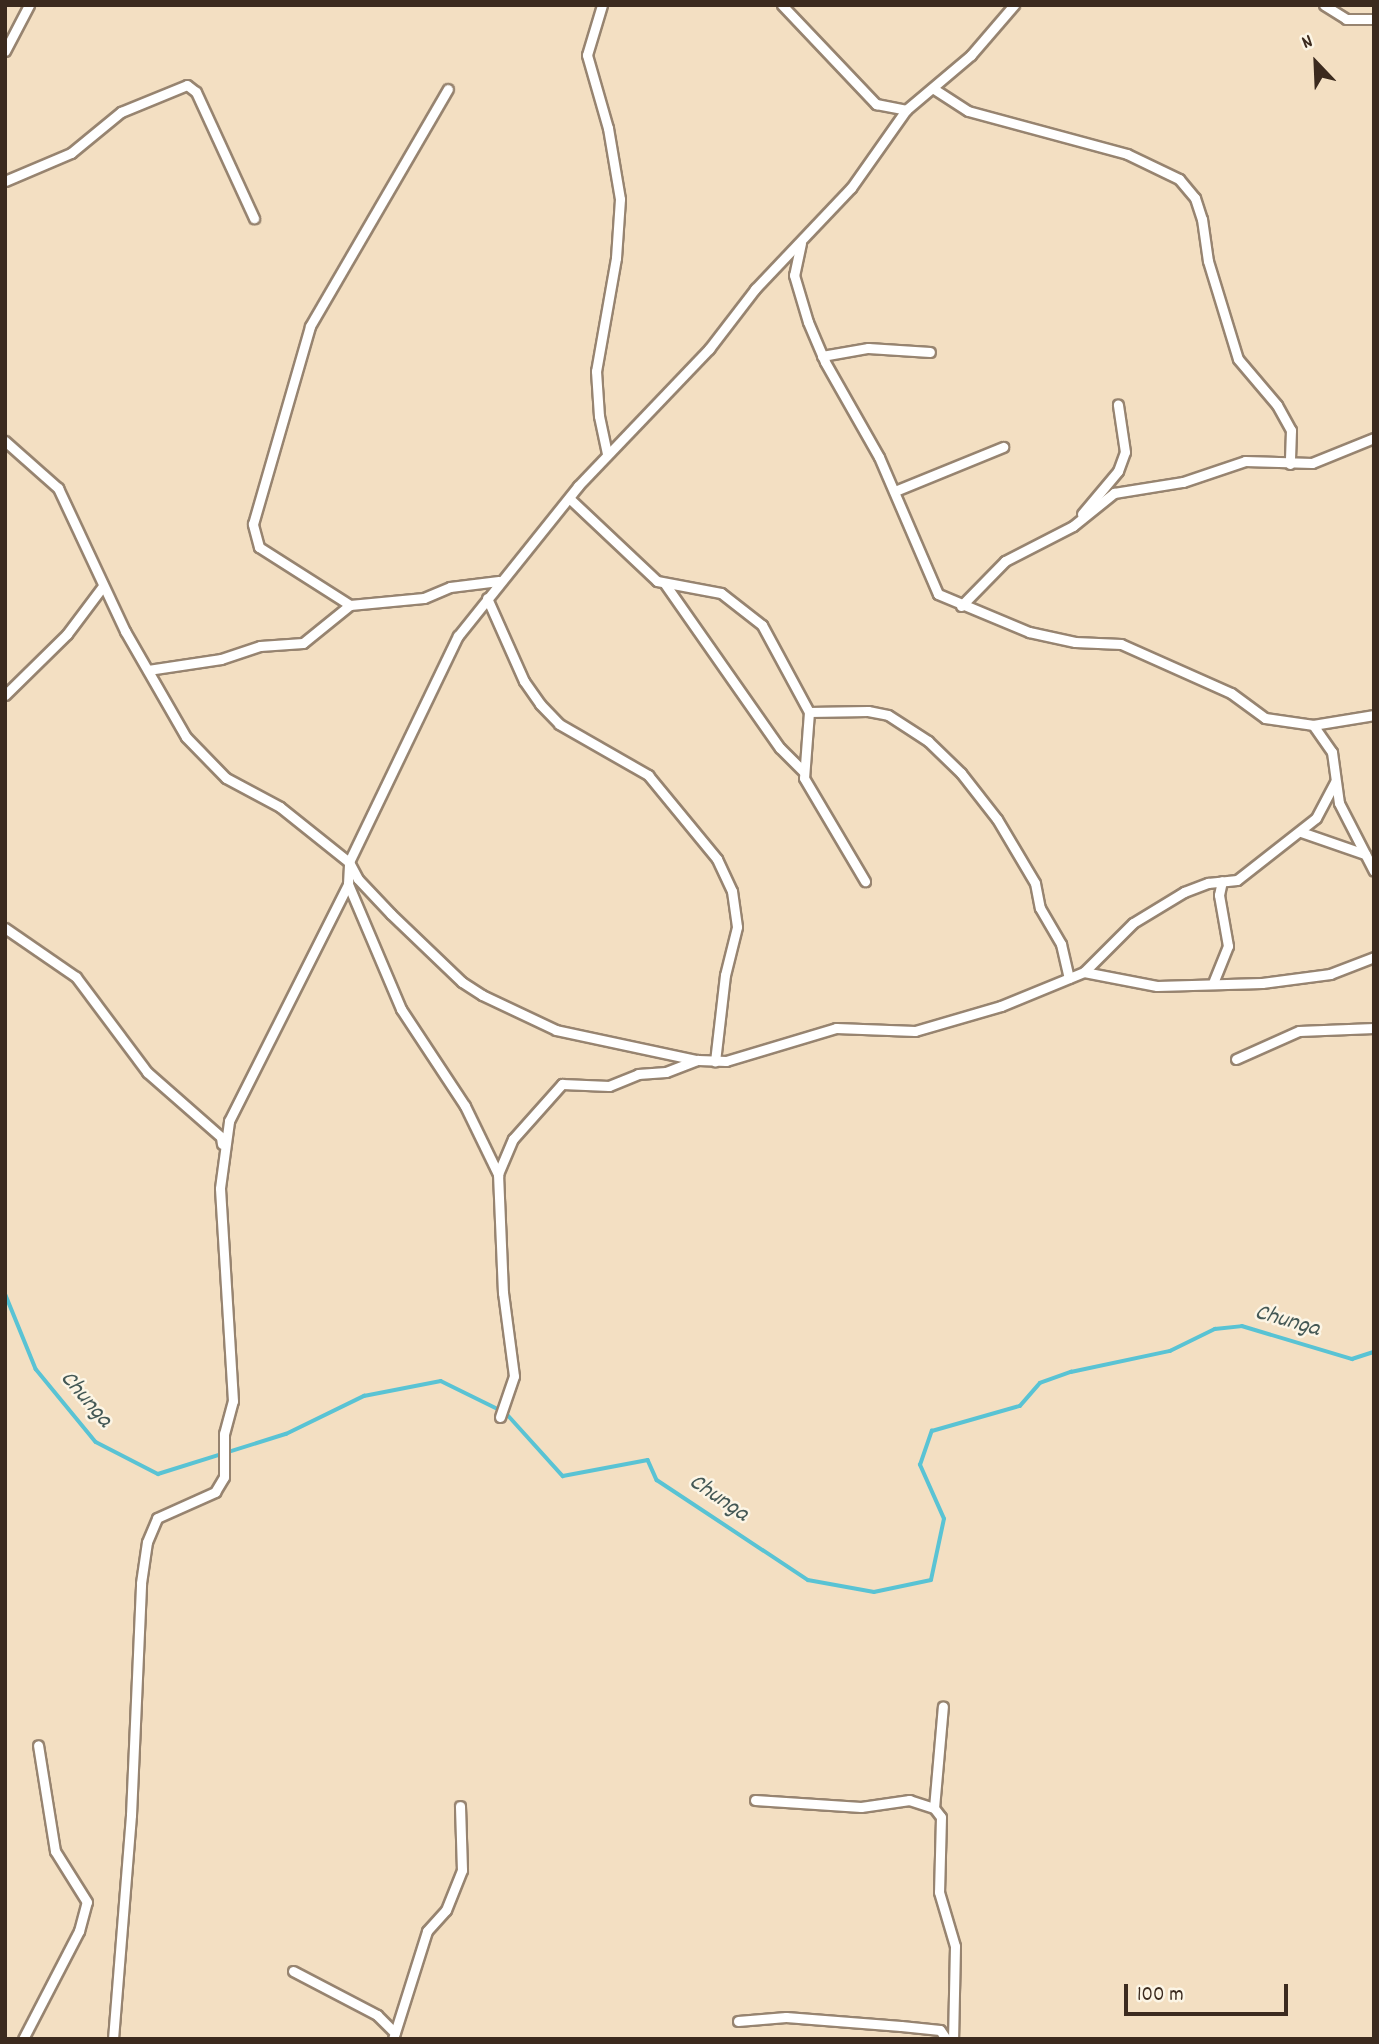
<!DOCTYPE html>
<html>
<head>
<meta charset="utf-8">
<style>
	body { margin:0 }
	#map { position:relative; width:1379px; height:2044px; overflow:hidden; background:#f3dfc2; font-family:Dekko,sans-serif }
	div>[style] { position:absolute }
	.stream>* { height:3.5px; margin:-1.75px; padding:0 1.75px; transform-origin:1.75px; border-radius:1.75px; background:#59c3d4 }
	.roads { filter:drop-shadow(2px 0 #978470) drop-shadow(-2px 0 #978470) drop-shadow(0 2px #978470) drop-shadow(0 -2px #978470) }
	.minor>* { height:9px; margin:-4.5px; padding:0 4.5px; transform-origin:4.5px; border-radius:4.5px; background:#fff }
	span { translate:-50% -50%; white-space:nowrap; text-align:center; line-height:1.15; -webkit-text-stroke:5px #fcf5e5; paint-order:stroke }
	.water-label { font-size:24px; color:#445855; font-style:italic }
	.frame { position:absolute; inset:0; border:7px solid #3b2a1e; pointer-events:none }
	.north { position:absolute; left:1281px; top:28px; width:70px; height:70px; -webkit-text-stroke:5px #fcf5e5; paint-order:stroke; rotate:337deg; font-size:19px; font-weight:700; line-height:28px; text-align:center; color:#3b2a1e }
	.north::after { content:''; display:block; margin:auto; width:24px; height:32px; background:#3b2a1e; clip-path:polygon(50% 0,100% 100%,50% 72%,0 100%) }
	.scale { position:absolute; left:1124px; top:1984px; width:164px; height:32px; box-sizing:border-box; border:4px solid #3b2a1e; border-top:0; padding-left:9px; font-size:21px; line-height:24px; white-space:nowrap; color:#3b2a1e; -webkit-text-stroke:5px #fcf5e5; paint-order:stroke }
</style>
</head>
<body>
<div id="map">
	<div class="stream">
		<div style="left:5px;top:1293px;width:82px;rotate:67.8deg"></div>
		<div style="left:36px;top:1369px;width:94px;rotate:50.6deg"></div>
		<div style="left:96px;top:1442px;width:70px;rotate:27.3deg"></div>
		<div style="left:158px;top:1474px;width:134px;rotate:-17.4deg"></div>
		<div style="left:286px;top:1434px;width:87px;rotate:-26deg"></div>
		<div style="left:364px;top:1396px;width:78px;rotate:-11deg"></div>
		<div style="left:441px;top:1381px;width:72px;rotate:26.2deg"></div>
		<div style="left:506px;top:1413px;width:85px;rotate:47.9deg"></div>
		<div style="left:563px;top:1476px;width:86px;rotate:-10.7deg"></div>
		<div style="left:648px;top:1460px;width:22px;rotate:66deg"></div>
		<div style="left:657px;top:1480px;width:181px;rotate:33.5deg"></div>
		<div style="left:808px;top:1580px;width:67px;rotate:10.3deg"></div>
		<div style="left:874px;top:1592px;width:58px;rotate:-11.9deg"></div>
		<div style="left:931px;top:1580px;width:62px;rotate:-78deg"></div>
		<div style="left:944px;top:1519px;width:59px;rotate:-114deg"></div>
		<div style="left:920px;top:1465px;width:36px;rotate:-71deg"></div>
		<div style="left:932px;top:1431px;width:91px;rotate:-15.9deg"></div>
		<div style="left:1020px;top:1406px;width:30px;rotate:-49deg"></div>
		<div style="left:1040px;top:1383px;width:33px;rotate:-20deg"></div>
		<div style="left:1071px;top:1372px;width:101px;rotate:-12deg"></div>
		<div style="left:1170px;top:1351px;width:50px;rotate:-26.1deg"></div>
		<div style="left:1215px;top:1329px;width:27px;rotate:-6deg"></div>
		<div style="left:1242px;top:1326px;width:115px;rotate:16.7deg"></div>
		<div style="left:1352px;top:1359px;width:23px;rotate:-18deg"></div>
	</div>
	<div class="roads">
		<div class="minor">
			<div style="left:602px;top:5px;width:52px;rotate:106.7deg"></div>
			<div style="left:587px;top:55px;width:76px;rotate:74deg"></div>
			<div style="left:608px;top:128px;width:72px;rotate:80.4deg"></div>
			<div style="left:620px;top:199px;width:59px;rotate:93.9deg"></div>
			<div style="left:616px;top:258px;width:115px;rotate:100deg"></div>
			<div style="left:596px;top:371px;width:45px;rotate:86.2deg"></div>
			<div style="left:599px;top:416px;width:39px;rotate:78deg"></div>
			<div style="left:782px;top:5px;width:137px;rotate:46.5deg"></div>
			<div style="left:876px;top:104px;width:31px;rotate:11deg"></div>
			<div style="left:1324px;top:5px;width:26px;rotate:32deg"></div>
			<div style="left:1346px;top:19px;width:28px"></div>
			<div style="left:5px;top:51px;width:52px;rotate:-62.4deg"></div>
			<div style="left:934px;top:89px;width:40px;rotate:32.9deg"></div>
			<div style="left:968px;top:111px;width:165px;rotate:15.1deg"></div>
			<div style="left:1127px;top:154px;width:58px;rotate:25.7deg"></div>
			<div style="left:1179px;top:179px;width:25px;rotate:50deg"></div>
			<div style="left:1195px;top:198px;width:22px;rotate:72deg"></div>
			<div style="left:1202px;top:219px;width:42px;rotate:81.9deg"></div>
			<div style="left:1208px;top:261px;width:102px;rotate:73deg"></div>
			<div style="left:1238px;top:359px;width:60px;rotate:49.7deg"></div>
			<div style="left:1277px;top:405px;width:29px;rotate:61deg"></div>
			<div style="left:1291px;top:430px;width:34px;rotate:92deg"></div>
			<div style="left:5px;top:181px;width:72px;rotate:-23deg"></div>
			<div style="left:71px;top:153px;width:65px;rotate:-39.4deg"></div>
			<div style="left:121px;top:112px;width:71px;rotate:-22.2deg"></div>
			<div style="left:187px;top:85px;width:11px;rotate:38deg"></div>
			<div style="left:196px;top:92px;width:139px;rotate:65.3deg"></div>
			<div style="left:801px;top:243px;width:33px;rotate:102deg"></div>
			<div style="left:794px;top:275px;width:49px;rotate:73.4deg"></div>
			<div style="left:808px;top:322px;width:43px;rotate:67deg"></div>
			<div style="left:825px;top:362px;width:109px;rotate:60.4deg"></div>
			<div style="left:879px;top:457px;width:149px;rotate:66.7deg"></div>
			<div style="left:938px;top:594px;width:99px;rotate:22.7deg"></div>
			<div style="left:1029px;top:632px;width:47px;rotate:12.3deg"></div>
			<div style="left:1075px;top:642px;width:46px;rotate:2.5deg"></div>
			<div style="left:1121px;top:644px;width:120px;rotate:24deg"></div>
			<div style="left:1231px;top:693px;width:42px;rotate:36.3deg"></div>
			<div style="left:1265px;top:718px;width:49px;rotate:8.3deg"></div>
			<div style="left:1313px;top:725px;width:33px;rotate:55deg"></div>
			<div style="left:1332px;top:752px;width:51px;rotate:82.2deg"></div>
			<div style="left:1339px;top:803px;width:76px;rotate:62.8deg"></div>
			<div style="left:822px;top:356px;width:47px;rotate:-9.9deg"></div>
			<div style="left:868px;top:348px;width:62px;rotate:3.7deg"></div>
			<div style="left:5px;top:441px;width:71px;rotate:41.6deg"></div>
			<div style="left:58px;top:488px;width:158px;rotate:64.9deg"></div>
			<div style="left:125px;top:631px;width:122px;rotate:60.1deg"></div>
			<div style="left:186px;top:737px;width:57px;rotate:45.7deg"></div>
			<div style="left:226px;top:778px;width:61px;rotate:28.2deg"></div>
			<div style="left:280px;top:807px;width:88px;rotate:38.6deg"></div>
			<div style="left:349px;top:862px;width:19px;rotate:62deg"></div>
			<div style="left:358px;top:879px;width:48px;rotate:46.7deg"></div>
			<div style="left:391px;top:914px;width:98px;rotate:43.8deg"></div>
			<div style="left:462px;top:982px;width:24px;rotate:33deg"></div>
			<div style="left:482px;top:995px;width:82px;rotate:25.3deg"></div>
			<div style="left:556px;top:1030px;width:143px;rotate:12.1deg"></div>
			<div style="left:895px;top:491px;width:117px;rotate:-22.2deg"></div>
			<div style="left:569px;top:498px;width:121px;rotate:43.3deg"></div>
			<div style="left:657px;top:581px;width:65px;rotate:10.6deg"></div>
			<div style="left:721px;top:593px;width:52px;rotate:38deg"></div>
			<div style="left:762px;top:625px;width:99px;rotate:61.6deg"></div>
			<div style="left:809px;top:712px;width:66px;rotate:94.3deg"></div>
			<div style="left:804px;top:778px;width:120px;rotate:59.4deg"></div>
			<div style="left:1082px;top:514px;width:56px;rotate:-50.1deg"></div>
			<div style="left:1118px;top:471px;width:20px;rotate:-70deg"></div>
			<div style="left:1125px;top:452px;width:48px;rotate:-98.5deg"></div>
			<div style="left:665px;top:584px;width:200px;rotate:55deg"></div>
			<div style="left:780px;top:748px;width:34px;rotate:45deg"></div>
			<div style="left:487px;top:598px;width:91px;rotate:66deg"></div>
			<div style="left:524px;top:681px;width:28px;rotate:55deg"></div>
			<div style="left:540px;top:704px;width:28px;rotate:46deg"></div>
			<div style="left:559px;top:724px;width:103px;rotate:29.8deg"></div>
			<div style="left:648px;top:775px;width:109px;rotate:50.6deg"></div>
			<div style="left:717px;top:859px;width:35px;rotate:65deg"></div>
			<div style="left:732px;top:891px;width:36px;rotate:82deg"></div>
			<div style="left:737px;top:927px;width:49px;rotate:104deg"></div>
			<div style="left:725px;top:975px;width:87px;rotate:96.6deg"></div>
			<div style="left:350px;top:605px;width:108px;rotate:-147.5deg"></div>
			<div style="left:259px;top:547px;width:24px;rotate:-105deg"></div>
			<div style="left:253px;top:524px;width:206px;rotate:-73.9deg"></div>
			<div style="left:310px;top:326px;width:274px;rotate:-59.8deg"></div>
			<div style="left:961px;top:606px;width:63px;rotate:-45.6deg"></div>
			<div style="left:1005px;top:561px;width:76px;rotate:-27.2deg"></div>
			<div style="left:1073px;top:526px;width:53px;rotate:-38.8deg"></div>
			<div style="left:1114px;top:493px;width:70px;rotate:-9.1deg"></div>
			<div style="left:1183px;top:482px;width:65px;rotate:-18.7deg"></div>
			<div style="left:1245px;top:461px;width:67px;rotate:1.7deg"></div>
			<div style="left:1312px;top:463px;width:67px;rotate:-22deg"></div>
			<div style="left:148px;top:670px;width:74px;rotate:-8.6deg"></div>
			<div style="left:221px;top:659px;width:41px;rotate:-18.4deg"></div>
			<div style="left:260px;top:646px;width:43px;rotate:-4deg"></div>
			<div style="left:303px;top:643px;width:60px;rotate:-39deg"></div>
			<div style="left:350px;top:605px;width:74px;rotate:-5.4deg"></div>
			<div style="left:424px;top:598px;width:28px;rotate:-23deg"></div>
			<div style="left:450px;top:587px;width:49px;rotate:-7deg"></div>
			<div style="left:5px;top:695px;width:87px;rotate:-44.5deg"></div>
			<div style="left:67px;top:634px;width:60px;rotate:-53.1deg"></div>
			<div style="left:809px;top:712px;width:59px;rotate:-1deg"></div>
			<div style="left:868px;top:711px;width:20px;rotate:11deg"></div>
			<div style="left:888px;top:715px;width:48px;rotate:33deg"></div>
			<div style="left:928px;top:741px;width:46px;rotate:44.1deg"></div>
			<div style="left:961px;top:773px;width:58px;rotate:52deg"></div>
			<div style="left:997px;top:819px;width:74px;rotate:59.3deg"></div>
			<div style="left:1035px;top:883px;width:25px;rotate:79deg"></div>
			<div style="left:1040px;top:908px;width:42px;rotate:59.7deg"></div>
			<div style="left:1061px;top:944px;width:35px;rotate:77deg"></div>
			<div style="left:1313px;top:725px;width:62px;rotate:-9.3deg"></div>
			<div style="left:1301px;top:832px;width:68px;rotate:19deg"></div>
			<div style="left:348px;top:884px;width:136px;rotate:67deg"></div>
			<div style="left:401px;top:1009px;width:116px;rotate:56.6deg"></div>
			<div style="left:465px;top:1106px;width:76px;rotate:64.1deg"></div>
			<div style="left:5px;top:928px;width:86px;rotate:34.6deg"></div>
			<div style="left:76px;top:977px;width:119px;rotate:53.2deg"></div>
			<div style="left:147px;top:1072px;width:98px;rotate:41.3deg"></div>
			<div style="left:221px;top:1137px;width:7px;rotate:82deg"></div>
			<div style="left:1084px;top:972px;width:74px;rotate:10.9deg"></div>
			<div style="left:1157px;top:986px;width:105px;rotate:-1.6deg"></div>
			<div style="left:1262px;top:983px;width:69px;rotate:-7.5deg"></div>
			<div style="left:1330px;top:974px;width:47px;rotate:-21.1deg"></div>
			<div style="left:1213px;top:983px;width:40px;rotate:-68deg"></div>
			<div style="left:1228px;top:946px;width:52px;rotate:-100deg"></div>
			<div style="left:1219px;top:895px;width:14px;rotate:-78deg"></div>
			<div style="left:1236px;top:1059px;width:69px;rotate:-24deg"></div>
			<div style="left:1299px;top:1031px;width:75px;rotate:-2.3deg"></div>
			<div style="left:500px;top:1417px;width:43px;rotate:-71.1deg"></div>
			<div style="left:514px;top:1376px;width:84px;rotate:-97.5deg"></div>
			<div style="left:503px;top:1293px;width:119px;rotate:-92.4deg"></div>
			<div style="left:498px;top:1174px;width:38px;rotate:-67deg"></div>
			<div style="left:513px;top:1139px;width:74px;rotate:-48.3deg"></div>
			<div style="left:562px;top:1084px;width:47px;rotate:2.4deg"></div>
			<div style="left:609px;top:1086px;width:31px;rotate:-22deg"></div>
			<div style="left:638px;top:1074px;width:28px;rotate:-4deg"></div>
			<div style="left:666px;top:1072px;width:34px;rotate:-21deg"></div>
			<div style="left:698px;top:1060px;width:28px;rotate:2deg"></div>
			<div style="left:726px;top:1061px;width:115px;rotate:-16.7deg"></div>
			<div style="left:836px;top:1028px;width:79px;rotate:2.2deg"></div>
			<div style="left:915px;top:1031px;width:90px;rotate:-16.2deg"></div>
			<div style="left:1001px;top:1006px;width:90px;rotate:-22.3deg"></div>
			<div style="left:1084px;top:972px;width:69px;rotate:-45deg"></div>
			<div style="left:1133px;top:923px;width:60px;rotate:-31.3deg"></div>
			<div style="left:1184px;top:892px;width:26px;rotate:-21deg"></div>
			<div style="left:1208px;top:883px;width:29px;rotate:-6deg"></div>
			<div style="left:1237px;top:880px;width:100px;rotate:-38.1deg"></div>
			<div style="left:1316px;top:818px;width:41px;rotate:-62.2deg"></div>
			<div style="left:755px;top:1800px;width:106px;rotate:3.8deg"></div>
			<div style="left:861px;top:1807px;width:49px;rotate:-8.3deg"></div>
			<div style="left:909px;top:1800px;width:26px;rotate:18deg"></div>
			<div style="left:934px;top:1808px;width:11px;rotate:52deg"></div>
			<div style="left:941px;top:1817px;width:75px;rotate:91.5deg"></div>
			<div style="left:939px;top:1892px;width:56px;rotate:73.5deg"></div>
			<div style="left:955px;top:1946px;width:93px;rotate:91.2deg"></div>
			<div style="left:934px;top:1808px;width:102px;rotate:-85deg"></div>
			<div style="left:293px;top:1971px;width:95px;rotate:27.6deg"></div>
			<div style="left:377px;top:2015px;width:25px;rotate:45deg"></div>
			<div style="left:738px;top:2021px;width:48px;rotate:-4.8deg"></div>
			<div style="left:786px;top:2017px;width:115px;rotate:4.5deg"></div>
			<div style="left:901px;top:2026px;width:39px;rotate:6deg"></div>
			<div style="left:940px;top:2030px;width:11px;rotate:56deg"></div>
			<div style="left:23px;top:2039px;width:122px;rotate:-62.6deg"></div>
			<div style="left:79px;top:1931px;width:30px;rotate:-75deg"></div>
			<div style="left:87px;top:1902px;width:60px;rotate:-122.1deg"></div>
			<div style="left:55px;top:1851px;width:107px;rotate:-99.1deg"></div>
			<div style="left:113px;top:2039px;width:225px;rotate:-85.4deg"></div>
			<div style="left:131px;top:1815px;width:232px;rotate:-87.5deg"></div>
			<div style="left:141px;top:1583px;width:41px;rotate:-81.7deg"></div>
			<div style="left:147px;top:1542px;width:26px;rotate:-67deg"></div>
			<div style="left:157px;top:1518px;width:64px;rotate:-24.1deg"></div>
			<div style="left:215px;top:1492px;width:17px;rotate:-59deg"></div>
			<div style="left:224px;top:1477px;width:43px;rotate:-90deg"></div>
			<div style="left:224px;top:1434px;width:34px;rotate:-75deg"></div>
			<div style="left:233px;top:1401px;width:213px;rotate:-93.5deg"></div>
			<div style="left:220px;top:1188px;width:68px;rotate:-82.3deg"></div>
			<div style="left:229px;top:1121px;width:265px;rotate:-63.3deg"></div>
			<div style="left:348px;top:884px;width:22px;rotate:-87deg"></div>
			<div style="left:349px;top:862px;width:251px;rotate:-64.3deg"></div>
			<div style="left:458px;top:636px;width:192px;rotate:-51.3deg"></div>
			<div style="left:578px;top:486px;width:190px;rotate:-46.3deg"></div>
			<div style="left:709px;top:349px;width:76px;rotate:-52.5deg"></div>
			<div style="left:755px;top:289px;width:139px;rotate:-46.5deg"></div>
			<div style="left:851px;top:188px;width:95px;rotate:-54.8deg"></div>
			<div style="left:906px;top:110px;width:85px;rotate:-40.2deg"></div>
			<div style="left:971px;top:55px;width:66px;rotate:-49.3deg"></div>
			<div style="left:393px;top:2039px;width:113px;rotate:-72.5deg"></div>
			<div style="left:427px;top:1931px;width:28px;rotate:-48deg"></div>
			<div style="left:446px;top:1910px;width:43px;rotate:-68.2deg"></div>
			<div style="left:462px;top:1870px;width:64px;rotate:-91.8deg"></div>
		</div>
	</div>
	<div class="water-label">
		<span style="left:1287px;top:1322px;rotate:16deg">Chunga</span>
		<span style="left:85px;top:1400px;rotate:49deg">Chunga</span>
		<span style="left:718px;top:1499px;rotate:34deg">Chunga</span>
	</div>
	<div class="frame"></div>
	<div class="north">N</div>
	<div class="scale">100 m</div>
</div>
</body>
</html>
